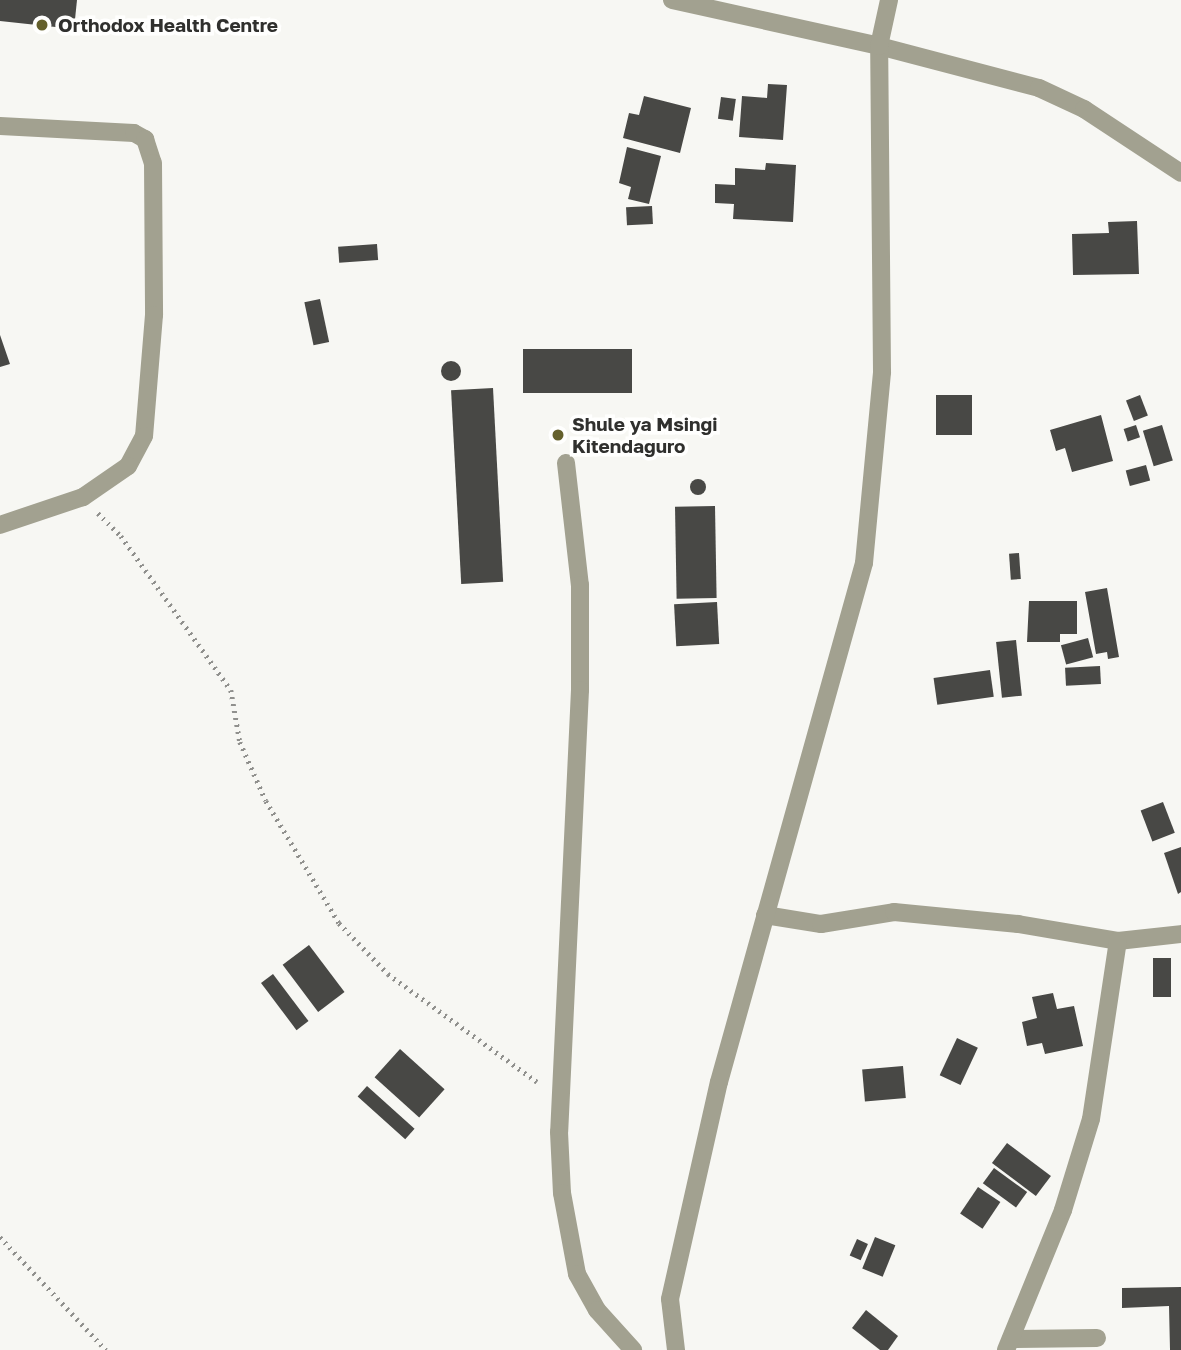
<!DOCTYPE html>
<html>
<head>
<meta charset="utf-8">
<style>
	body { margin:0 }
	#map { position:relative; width:1181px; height:1350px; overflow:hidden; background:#f7f7f3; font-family:"Golos Text",sans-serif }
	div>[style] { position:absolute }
	.building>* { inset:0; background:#484845; transform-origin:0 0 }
	.round { border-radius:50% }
	.path>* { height:4.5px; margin-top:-2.25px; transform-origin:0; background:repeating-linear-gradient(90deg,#90908d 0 2px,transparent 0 7px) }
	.lane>* { height:18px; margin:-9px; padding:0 9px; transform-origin:9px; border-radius:9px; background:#a2a190 }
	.street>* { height:18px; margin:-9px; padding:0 9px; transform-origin:9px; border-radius:9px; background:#a2a190 }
	.dots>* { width:19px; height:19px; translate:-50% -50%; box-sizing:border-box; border:4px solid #fffffe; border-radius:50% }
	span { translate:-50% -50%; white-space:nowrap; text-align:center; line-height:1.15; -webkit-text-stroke:7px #fffffe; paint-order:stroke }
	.poi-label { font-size:19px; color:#30302e; font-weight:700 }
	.left { translate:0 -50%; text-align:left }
</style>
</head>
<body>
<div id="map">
	<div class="building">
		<div style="clip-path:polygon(0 0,77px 0,74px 29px,0 21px)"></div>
		<div style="clip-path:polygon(768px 84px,787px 85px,783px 140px,739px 137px,742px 96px,767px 98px)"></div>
		<div style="clip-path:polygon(644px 96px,691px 108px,680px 153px,623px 138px,629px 113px,639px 115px)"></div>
		<div style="left:721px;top:97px;width:15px;height:22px;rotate:8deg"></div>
		<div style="clip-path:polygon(627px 147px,661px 156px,649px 204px,628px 199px,631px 187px,619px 183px)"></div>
		<div style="clip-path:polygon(766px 163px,796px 165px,793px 222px,733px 219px,734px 204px,715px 203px,715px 184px,735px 185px,735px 168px,765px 170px)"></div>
		<div style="left:652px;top:206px;width:18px;height:26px;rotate:87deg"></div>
		<div style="clip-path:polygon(1137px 221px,1139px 274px,1073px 275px,1072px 234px,1109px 233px,1108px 222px)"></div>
		<div style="left:377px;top:244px;width:16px;height:39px;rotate:86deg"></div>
		<div style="left:320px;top:299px;width:44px;height:16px;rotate:78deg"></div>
		<div style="clip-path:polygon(0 335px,10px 364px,0 367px)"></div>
		<div style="left:632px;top:349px;width:44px;height:109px;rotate:90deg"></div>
		<div class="round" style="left:441px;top:361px;width:20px;height:20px"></div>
		<div style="left:493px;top:388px;width:194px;height:42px;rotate:87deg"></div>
		<div style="left:936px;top:395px;width:36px;height:40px"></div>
		<div style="left:1140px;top:395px;width:22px;height:15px;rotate:69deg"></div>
		<div style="clip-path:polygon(1101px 415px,1113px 461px,1072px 472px,1065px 448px,1056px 451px,1050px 430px)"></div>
		<div style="left:1136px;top:425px;width:13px;height:13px;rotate:72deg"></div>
		<div style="left:1162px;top:425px;width:37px;height:20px;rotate:73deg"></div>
		<div style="left:1146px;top:465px;width:16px;height:21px;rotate:75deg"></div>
		<div class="round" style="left:690px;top:479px;width:16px;height:16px"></div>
		<div style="left:715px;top:506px;width:92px;height:40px;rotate:89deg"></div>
		<div style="left:1019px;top:553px;width:26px;height:10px;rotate:86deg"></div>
		<div style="clip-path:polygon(1107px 588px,1119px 657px,1108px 659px,1107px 652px,1096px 654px,1085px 592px)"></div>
		<div style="clip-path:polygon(1029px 601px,1077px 601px,1077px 634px,1060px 634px,1060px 642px,1027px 642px)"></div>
		<div style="left:717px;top:602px;width:42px;height:43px;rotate:87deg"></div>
		<div style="left:1088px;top:638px;width:20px;height:28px;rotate:75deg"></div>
		<div style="left:1016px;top:640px;width:56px;height:20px;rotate:84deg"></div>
		<div style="left:1100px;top:666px;width:18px;height:35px;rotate:87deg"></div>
		<div style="left:990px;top:670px;width:27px;height:57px;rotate:82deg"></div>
		<div style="left:1163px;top:802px;width:33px;height:24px;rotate:69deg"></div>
		<div style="clip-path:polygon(1181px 847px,1181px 892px,1178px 894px,1164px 853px)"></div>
		<div style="left:309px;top:945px;width:59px;height:33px;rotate:53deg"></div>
		<div style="left:1153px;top:958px;width:18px;height:39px"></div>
		<div style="left:273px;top:974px;width:59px;height:15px;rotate:53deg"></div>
		<div style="clip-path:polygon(1053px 993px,1057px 1009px,1074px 1006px,1083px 1046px,1045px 1054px,1042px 1043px,1027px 1046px,1022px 1022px,1037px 1018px,1032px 997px)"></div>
		<div style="left:957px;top:1038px;width:23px;height:41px;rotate:25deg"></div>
		<div style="left:400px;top:1049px;width:60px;height:38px;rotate:42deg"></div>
		<div style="left:903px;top:1066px;width:32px;height:41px;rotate:85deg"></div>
		<div style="left:367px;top:1086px;width:64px;height:14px;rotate:42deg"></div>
		<div style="left:1007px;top:1143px;width:55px;height:25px;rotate:37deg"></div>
		<div style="left:994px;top:1168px;width:41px;height:19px;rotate:36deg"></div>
		<div style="left:978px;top:1187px;width:27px;height:32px;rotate:34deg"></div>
		<div style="left:875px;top:1237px;width:22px;height:34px;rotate:22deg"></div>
		<div style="left:857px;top:1239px;width:12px;height:18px;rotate:24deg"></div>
		<div style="clip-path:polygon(1181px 1287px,1181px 1350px,1170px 1350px,1169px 1306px,1122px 1308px,1122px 1288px)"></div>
		<div style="clip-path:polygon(866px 1310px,898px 1336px,888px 1350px,880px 1350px,852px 1328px)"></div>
	</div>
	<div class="path">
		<div style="left:98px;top:513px;width:33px;rotate:45deg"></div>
		<div style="left:121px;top:536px;width:189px;rotate:54.5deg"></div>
		<div style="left:231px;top:690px;width:53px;rotate:80.2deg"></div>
		<div style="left:240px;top:742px;width:64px;rotate:66.2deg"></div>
		<div style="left:266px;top:801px;width:142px;rotate:59.1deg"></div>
		<div style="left:339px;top:923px;width:71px;rotate:46.1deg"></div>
		<div style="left:388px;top:974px;width:184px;rotate:35.9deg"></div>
		<div style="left:0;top:1237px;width:155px;rotate:46.8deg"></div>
	</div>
	<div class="lane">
		<div style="left:672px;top:0;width:212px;rotate:12.5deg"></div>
		<div style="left:566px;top:463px;width:123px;rotate:83.5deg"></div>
		<div style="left:580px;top:585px;width:105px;rotate:90deg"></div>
		<div style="left:580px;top:690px;width:442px;rotate:92.7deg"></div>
		<div style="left:559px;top:1132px;width:61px;rotate:87.2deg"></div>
		<div style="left:562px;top:1193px;width:82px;rotate:79.5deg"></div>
		<div style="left:577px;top:1274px;width:41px;rotate:60.9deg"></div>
		<div style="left:597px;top:1310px;width:54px;rotate:48deg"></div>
		<div style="left:1011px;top:1339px;width:86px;rotate:-0.7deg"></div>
	</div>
	<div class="street">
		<div style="left:879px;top:46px;width:165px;rotate:14.7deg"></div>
		<div style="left:1039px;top:88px;width:50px;rotate:25deg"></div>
		<div style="left:1084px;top:109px;width:116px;rotate:33.4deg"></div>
		<div style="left:0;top:126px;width:134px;rotate:3deg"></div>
		<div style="left:134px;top:133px;width:13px;rotate:29deg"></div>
		<div style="left:145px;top:139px;width:25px;rotate:72deg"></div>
		<div style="left:153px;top:163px;width:152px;rotate:89.6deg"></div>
		<div style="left:154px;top:315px;width:121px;rotate:94.7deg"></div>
		<div style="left:144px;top:436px;width:34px;rotate:118deg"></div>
		<div style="left:128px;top:466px;width:55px;rotate:145.4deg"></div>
		<div style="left:83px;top:497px;width:88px;rotate:161.4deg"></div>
		<div style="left:765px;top:915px;width:57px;rotate:9.1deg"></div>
		<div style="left:821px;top:924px;width:74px;rotate:-9.3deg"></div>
		<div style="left:894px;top:912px;width:125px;rotate:5.5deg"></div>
		<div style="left:1018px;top:924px;width:101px;rotate:9.6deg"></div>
		<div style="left:1118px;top:941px;width:63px;rotate:-6.3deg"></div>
		<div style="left:676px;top:1350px;width:51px;rotate:-96.7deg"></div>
		<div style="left:670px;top:1299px;width:222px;rotate:-77.3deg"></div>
		<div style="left:719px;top:1082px;width:539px;rotate:-74.39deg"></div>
		<div style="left:864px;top:563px;width:192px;rotate:-84.6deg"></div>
		<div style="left:882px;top:372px;width:326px;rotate:-90.5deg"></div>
		<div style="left:879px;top:46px;width:47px;rotate:-77.7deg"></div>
		<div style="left:1006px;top:1350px;width:151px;rotate:-67.8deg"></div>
		<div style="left:1063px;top:1210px;width:95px;rotate:-72.9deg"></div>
		<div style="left:1091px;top:1119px;width:180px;rotate:-81.4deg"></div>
	</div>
	<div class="dots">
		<div style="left:42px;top:25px;background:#64602c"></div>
		<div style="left:558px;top:435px;background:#64602c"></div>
	</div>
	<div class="poi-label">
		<span class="left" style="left:58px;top:25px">Orthodox Health Centre</span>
		<span class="left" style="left:572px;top:435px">Shule ya Msingi<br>Kitendaguro</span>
	</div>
</div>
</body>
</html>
